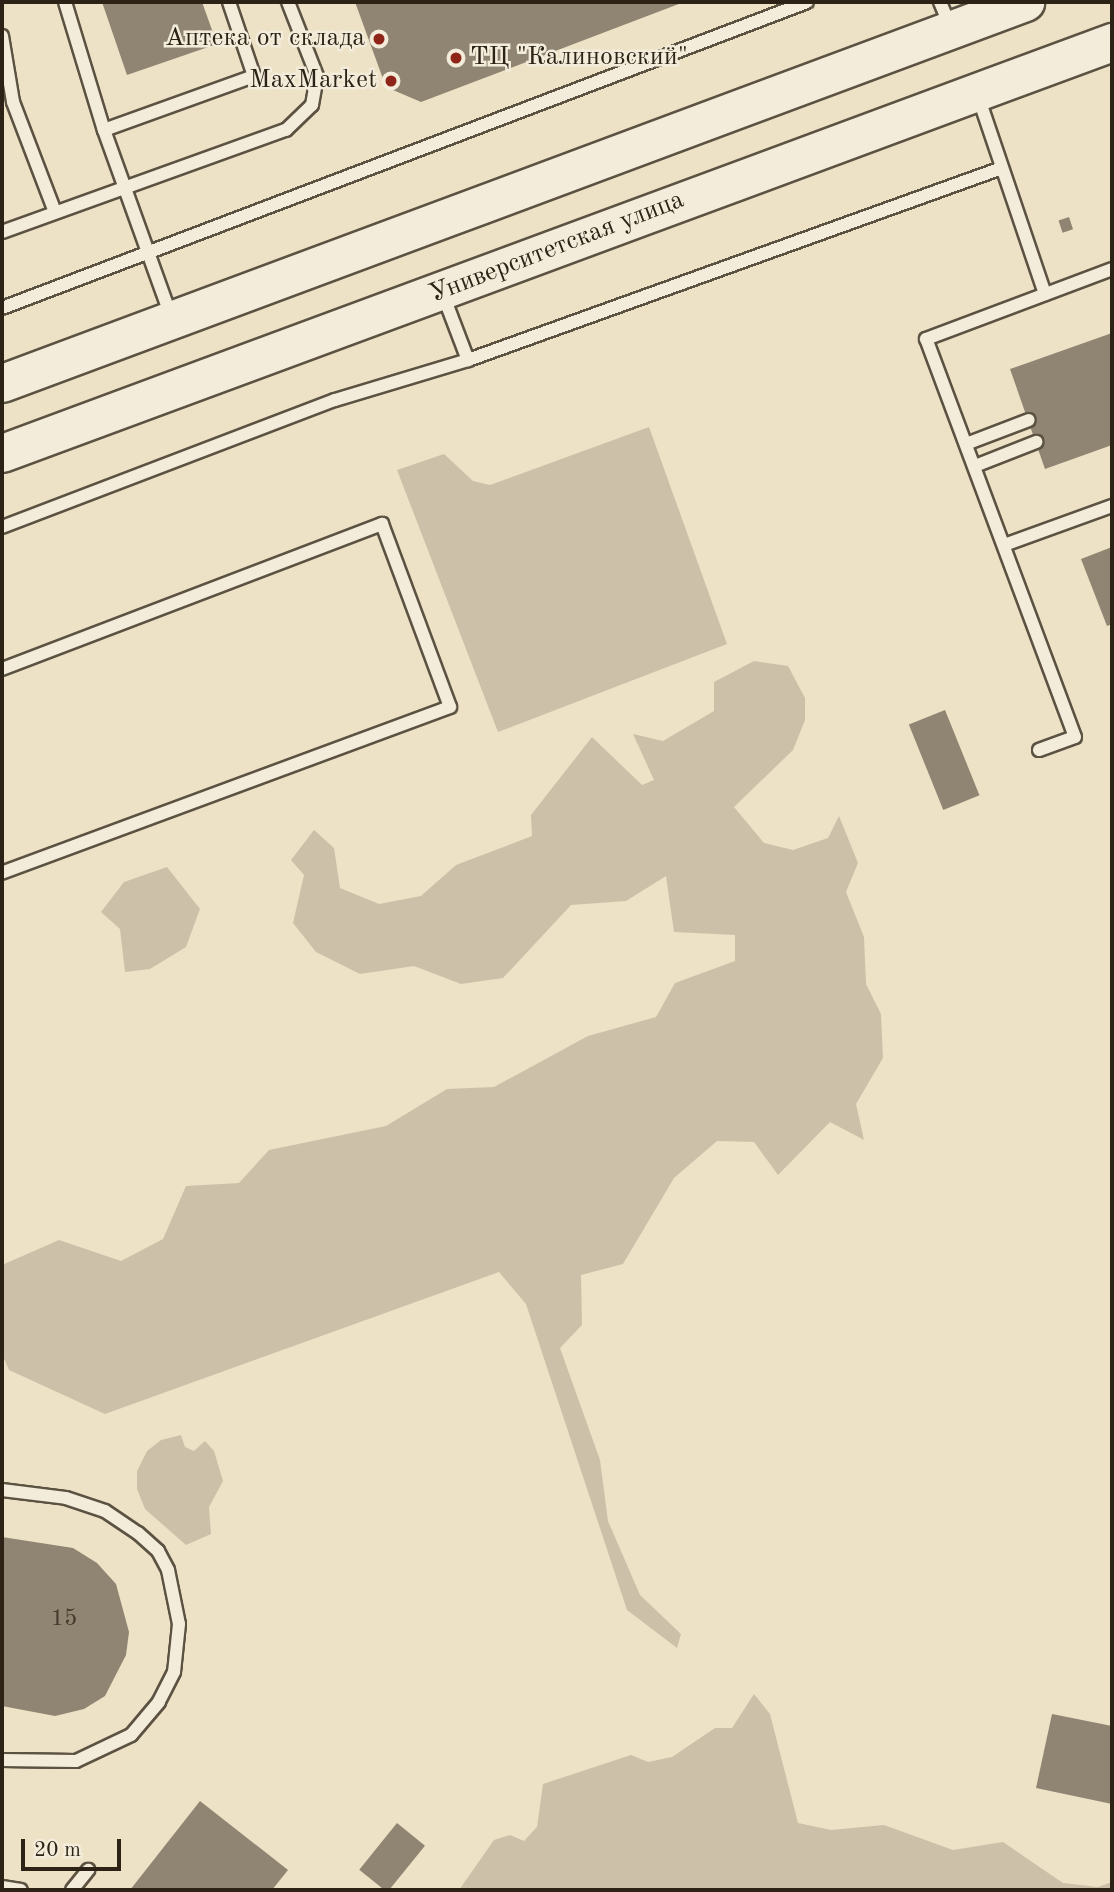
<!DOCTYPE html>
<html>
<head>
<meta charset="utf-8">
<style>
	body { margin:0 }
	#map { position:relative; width:1114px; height:1892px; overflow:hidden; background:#ede1c6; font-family:"Old Standard TT",serif }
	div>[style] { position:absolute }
	.green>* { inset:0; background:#ccc1a8 }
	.building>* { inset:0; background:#908572; transform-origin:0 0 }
	.roads { filter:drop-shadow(2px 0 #5c5242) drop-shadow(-2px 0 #5c5242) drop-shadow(0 2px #5c5242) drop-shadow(0 -2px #5c5242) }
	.lane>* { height:12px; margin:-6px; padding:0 6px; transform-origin:6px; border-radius:6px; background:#f3ecda }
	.secondary>* { height:37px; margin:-18.5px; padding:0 18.5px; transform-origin:18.5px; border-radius:18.5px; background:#f3ecda }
	.dots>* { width:19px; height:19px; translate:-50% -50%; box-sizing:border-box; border:4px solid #f3ecda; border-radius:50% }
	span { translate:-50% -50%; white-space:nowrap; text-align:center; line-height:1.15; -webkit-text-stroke:5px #f3ecda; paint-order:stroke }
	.number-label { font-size:23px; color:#453b2d }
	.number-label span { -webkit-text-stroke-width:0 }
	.poi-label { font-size:26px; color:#2c2216 }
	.right { translate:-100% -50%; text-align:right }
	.left { translate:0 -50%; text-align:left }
	.street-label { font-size:26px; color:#2c2216 }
	.frame { position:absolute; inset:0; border:4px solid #2c2216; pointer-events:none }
	.scale { position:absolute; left:21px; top:1839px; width:100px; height:32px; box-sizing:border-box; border:4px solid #2c2216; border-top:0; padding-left:9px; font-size:21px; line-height:24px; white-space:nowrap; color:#2c2216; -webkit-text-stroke:5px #f3ecda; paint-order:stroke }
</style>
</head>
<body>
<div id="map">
	<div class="green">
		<div style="clip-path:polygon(649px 427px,727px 644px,498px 732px,397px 470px,444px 454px,473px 481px,490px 485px)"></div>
		<div style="clip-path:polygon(754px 661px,788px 666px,805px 698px,805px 720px,793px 750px,734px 807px,764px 843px,793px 850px,828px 838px,839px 816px,858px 863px,846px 892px,864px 937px,866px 984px,881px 1014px,883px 1058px,856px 1104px,864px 1140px,830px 1122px,778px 1175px,754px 1142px,717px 1141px,674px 1178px,623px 1264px,581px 1275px,582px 1325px,560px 1348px,600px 1460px,608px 1521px,640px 1595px,681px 1634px,677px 1648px,627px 1610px,526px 1304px,499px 1272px,105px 1414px,9px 1370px,2px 1354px,2px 1265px,59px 1240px,121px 1261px,163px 1239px,186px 1186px,239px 1183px,269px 1150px,386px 1126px,447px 1089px,494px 1087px,588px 1036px,656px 1017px,675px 983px,735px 961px,735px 935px,674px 932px,666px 876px,626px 901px,571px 905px,503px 978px,461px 984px,414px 966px,360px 974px,316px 952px,293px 923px,304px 875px,291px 860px,314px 830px,334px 848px,340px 888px,379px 904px,421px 896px,456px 865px,532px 836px,531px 815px,592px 737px,642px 785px,654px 780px,633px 734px,663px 741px,714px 711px,714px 682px)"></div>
		<div style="clip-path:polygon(167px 867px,200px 909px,186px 947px,150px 969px,125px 972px,120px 929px,101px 912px,124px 882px)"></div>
		<div style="clip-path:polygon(181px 1435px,185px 1447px,194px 1451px,205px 1441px,214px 1451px,223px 1481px,209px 1507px,211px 1534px,186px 1545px,145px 1509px,137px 1489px,137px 1471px,147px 1451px,161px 1440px)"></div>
		<div style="clip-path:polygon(754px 1694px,770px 1714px,798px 1823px,831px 1830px,884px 1825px,953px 1850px,1003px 1842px,1063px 1883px,1098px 1887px,1112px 1882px,1112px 1890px,459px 1890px,494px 1840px,510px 1835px,524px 1841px,537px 1827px,543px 1784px,631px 1755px,648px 1762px,672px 1757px,715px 1728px,732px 1728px)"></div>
	</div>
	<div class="building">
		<div style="clip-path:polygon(102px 2px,202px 2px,217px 44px,127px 75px)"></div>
		<div style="clip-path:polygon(355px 2px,684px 2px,421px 102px,386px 87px)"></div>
		<div style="left:1069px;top:217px;width:13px;height:11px;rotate:72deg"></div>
		<div style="clip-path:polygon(1112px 333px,1112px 445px,1045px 469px,1010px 369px)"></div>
		<div style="clip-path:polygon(1112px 547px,1112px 624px,1107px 626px,1081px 559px)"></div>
		<div style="left:945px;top:710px;width:92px;height:39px;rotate:68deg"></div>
		<div style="clip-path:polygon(2px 1537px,73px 1548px,97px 1563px,116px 1584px,129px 1632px,126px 1655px,105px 1696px,84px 1709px,55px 1716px,2px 1706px)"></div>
		<div style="clip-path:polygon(1052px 1714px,1112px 1726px,1112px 1804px,1036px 1788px)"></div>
		<div style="clip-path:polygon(200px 1801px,288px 1870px,272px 1890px,130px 1890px)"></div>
		<div style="left:397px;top:1823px;width:36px;height:60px;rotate:39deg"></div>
	</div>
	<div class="roads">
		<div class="lane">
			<div style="left:65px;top:2px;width:134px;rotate:73.1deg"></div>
			<div style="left:104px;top:130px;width:198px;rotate:70.2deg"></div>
			<div style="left:940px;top:2px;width:25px;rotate:67deg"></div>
			<div style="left:2px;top:36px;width:67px;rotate:80.5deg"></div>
			<div style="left:13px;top:102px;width:118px;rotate:69.1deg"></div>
			<div style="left:978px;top:96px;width:209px;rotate:71.3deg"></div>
			<div style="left:104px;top:130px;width:159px;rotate:-19.8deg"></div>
			<div style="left:254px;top:76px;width:78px;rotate:-108.7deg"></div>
			<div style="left:2px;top:232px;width:302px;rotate:-19.8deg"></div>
			<div style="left:286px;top:130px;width:36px;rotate:-44deg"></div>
			<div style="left:312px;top:105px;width:29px;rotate:-80deg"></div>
			<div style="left:317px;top:76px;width:79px;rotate:-111.4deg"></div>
			<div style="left:442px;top:292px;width:73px;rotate:69.1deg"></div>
			<div style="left:2px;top:308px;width:861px;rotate:-20.81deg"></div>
			<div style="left:966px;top:444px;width:67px;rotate:-20.9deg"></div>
			<div style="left:975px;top:466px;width:66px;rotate:-21.5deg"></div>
			<div style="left:2px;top:527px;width:356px;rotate:-20.9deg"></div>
			<div style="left:335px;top:400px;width:139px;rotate:-16.7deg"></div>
			<div style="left:468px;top:360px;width:567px;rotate:-19.78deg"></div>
			<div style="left:1004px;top:545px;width:115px;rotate:-19.9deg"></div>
			<div style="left:2px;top:669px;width:407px;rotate:-20.9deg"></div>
			<div style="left:382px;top:524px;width:195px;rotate:69.6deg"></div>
			<div style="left:450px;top:707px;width:478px;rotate:159.7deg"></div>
			<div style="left:1039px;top:750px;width:38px;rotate:-20deg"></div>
			<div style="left:1075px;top:737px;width:425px;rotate:-110.5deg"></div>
			<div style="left:926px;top:339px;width:199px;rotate:-20.6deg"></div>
			<div style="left:2px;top:1490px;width:64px;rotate:7.1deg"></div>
			<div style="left:66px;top:1498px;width:41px;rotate:18.4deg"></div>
			<div style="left:105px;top:1511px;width:40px;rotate:34deg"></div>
			<div style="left:138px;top:1533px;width:27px;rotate:42deg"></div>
			<div style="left:158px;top:1551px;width:21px;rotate:62deg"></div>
			<div style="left:168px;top:1570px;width:55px;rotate:78.5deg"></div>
			<div style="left:179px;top:1624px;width:48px;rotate:95.9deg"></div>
			<div style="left:174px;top:1672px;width:34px;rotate:117deg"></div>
			<div style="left:159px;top:1702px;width:43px;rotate:130.3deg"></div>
			<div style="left:131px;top:1735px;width:61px;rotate:154.7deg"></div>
			<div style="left:76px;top:1761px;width:74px;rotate:-179.2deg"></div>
			<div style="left:2px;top:1887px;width:19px;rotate:9deg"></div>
			<div style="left:72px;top:1890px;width:26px;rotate:-51deg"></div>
		</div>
		<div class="secondary">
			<div style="left:2px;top:383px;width:1092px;rotate:-20.43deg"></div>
			<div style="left:2px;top:453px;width:1184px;rotate:-20.32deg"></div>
		</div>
	</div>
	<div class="dots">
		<div style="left:379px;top:39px;background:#8f2418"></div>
		<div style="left:456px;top:58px;background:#8f2418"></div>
		<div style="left:391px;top:81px;background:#8f2418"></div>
	</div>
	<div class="number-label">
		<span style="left:64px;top:1619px">15</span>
	</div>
	<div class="poi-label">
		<span class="right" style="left:365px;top:39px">Аптека от склада</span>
		<span class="left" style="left:470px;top:58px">ТЦ "Калиновский"</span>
		<span class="right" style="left:377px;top:81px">MaxMarket</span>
	</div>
	<div class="street-label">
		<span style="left:557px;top:248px;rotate:-21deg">Университетская улица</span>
	</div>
	<div class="frame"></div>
	<div class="scale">20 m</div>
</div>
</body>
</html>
